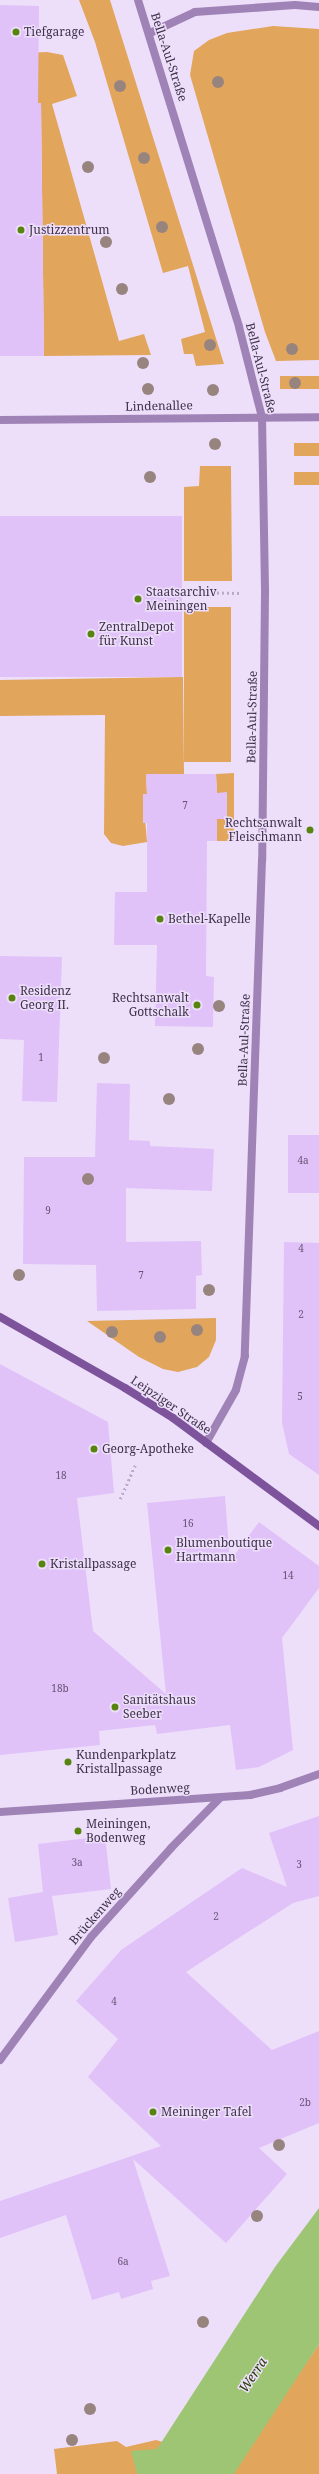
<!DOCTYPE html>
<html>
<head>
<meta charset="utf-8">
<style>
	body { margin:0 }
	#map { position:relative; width:319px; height:2474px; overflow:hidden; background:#eddffa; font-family:"Noto Serif",serif }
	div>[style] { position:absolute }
	.green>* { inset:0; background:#e1a55c; transform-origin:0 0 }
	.water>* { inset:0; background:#9ec573 }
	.building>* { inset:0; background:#e0c2f8; transform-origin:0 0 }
	.path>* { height:2.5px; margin-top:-1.25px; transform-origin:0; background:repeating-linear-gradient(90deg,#b9aac5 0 2px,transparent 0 5px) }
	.service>* { height:8px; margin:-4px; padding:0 4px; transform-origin:4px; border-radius:4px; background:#a083b6 }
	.minor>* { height:8px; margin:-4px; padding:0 4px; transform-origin:4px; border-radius:4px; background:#a083b6 }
	.secondary>* { height:8px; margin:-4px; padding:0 4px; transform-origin:4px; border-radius:4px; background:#7d539c }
	.trees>* { width:12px; height:12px; margin:-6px; border-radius:50%; background:#98847f }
	.dots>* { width:11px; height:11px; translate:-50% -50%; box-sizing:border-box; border:2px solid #eddffa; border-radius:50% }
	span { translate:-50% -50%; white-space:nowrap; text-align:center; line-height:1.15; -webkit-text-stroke:3px #eddffa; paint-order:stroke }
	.number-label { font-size:10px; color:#675476 }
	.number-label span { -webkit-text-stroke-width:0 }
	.poi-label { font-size:12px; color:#3f304b }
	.left { translate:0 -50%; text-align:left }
	.right { translate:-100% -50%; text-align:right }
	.street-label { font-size:12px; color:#3f304b }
	.water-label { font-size:13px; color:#253c00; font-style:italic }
</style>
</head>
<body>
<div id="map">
	<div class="green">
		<div style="clip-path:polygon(79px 0,110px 0,224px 364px,196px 366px,193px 354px,184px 354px,181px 339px,205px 332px,188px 266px,163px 273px,95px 42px)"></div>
		<div style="clip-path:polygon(273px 26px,319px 29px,319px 360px,276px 361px,265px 332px,190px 75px,194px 51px,209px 40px,227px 33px)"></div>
		<div style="clip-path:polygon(47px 52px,63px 55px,77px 96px,52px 104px,119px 341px,144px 334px,151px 355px,44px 356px,41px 103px,0 104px,0 54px)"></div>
		<div style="left:319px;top:376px;width:13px;height:39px;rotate:90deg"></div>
		<div style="left:294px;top:443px;width:25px;height:13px"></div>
		<div style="clip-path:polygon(200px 466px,231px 466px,232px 581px,184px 581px,184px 487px,199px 486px)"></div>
		<div style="left:294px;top:472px;width:25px;height:13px"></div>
		<div style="left:184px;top:607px;width:47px;height:155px"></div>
		<div style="clip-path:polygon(183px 677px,184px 774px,146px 774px,147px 794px,143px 794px,147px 842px,123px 846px,111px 843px,104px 834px,105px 715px,0 716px,0 680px)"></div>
		<div style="clip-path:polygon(234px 773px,234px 841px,217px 841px,217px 819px,227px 818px,227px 793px,217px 793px,216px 774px)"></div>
		<div style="clip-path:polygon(216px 1318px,216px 1340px,209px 1357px,197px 1367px,178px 1372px,163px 1369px,139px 1357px,87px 1321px)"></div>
		<div style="clip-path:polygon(319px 2344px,319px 2474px,57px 2474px,54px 2449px,117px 2441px,126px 2447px,156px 2440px,238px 2465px)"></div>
	</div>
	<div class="water">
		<div style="clip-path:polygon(319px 2208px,319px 2344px,234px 2474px,137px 2474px,131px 2451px,157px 2449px,275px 2267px)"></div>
	</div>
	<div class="building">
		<div style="clip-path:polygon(0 5px,39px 6px,38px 103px,41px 103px,44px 356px,0 356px)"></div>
		<div style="left:182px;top:516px;width:161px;height:182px;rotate:90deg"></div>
		<div style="clip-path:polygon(146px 774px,216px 774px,217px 793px,227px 792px,227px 819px,217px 819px,217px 841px,207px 841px,206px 976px,214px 977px,213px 1027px,155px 1026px,157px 945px,114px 945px,115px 892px,147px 892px,147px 823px,143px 823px,143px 794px,147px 794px)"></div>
		<div style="clip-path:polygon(0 956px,62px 957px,57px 1102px,22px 1101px,24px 1040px,0 1039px)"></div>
		<div style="clip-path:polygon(97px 1083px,130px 1084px,129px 1140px,150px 1141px,150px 1146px,214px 1149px,212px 1191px,126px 1188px,126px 1242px,201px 1241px,202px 1275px,196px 1276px,196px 1309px,97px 1311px,96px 1265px,23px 1264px,24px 1157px,95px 1157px)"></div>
		<div style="left:288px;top:1135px;width:31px;height:58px"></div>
		<div style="clip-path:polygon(284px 1242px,319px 1243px,319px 1475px,289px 1454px,282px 1423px)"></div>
		<div style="clip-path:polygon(0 1364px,108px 1422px,114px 1493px,77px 1498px,93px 1631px,166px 1694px,147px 1503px,225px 1496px,230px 1561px,259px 1522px,319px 1566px,319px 1588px,282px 1638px,293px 1750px,259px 1767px,236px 1770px,230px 1725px,157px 1734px,155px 1725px,99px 1731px,100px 1745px,0 1755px)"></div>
		<div style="clip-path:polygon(319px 1816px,319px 1896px,293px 1903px,186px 1972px,272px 2050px,319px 2031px,319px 2123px,259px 2148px,287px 2174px,226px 2243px,133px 2159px,170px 2276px,151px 2281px,153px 2289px,121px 2299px,119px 2292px,92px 2300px,66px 2215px,0 2238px,0 2201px,161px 2146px,88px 2077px,118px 2039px,76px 2001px,121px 1950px,242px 1868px,287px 1887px,269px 1833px)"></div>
		<div style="clip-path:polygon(105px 1836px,111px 1889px,52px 1896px,58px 1935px,15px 1942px,8px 1898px,43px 1892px,38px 1844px)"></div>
	</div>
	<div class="path">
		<div style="left:182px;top:592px;width:60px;rotate:1deg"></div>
		<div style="left:120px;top:1499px;width:37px;rotate:-66deg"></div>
	</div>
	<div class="service">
		<div style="left:150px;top:33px;width:50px;rotate:-25deg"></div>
		<div style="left:195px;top:12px;width:100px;rotate:-4deg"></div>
		<div style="left:295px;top:5px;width:24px;rotate:5deg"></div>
	</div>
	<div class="minor">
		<div style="left:138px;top:0;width:342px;rotate:72.8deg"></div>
		<div style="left:239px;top:327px;width:93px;rotate:75.7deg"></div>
		<div style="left:262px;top:417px;width:176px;rotate:89deg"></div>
		<div style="left:265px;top:593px;width:267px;rotate:90.6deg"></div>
		<div style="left:262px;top:860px;width:496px;rotate:92deg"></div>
		<div style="left:245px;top:1356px;width:35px;rotate:105deg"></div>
		<div style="left:236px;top:1390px;width:61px;rotate:119.5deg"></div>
		<div style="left:0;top:420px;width:319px;rotate:-0.5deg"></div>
		<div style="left:0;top:1812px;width:251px;rotate:-3.9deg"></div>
		<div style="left:250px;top:1795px;width:31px;rotate:-13deg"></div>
		<div style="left:280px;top:1788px;width:41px;rotate:-19.7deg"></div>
		<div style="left:0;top:2060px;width:153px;rotate:-53.5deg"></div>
		<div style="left:91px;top:1937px;width:120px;rotate:-48deg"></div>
		<div style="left:171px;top:1848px;width:70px;rotate:-45.6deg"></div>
	</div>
	<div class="secondary">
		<div style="left:0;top:1317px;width:144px;rotate:29.6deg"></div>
		<div style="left:125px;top:1388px;width:57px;rotate:32deg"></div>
		<div style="left:173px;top:1418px;width:182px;rotate:36.5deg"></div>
	</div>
	<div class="trees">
		<div style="left:218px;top:82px"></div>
		<div style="left:120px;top:86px"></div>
		<div style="left:144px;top:158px"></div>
		<div style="left:88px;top:167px"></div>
		<div style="left:162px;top:227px"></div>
		<div style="left:106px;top:242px"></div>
		<div style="left:122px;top:289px"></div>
		<div style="left:210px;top:345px"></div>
		<div style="left:292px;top:349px"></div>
		<div style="left:143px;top:363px"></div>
		<div style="left:295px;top:383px"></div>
		<div style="left:148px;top:389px"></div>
		<div style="left:213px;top:390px"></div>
		<div style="left:215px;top:444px"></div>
		<div style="left:150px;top:477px"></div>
		<div style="left:219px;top:1006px"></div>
		<div style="left:198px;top:1049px"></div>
		<div style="left:104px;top:1058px"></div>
		<div style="left:169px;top:1099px"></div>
		<div style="left:88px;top:1179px"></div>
		<div style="left:19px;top:1275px"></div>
		<div style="left:209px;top:1290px"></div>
		<div style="left:197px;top:1330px"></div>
		<div style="left:112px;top:1332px"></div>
		<div style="left:160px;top:1337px"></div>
		<div style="left:279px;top:2145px"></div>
		<div style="left:257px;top:2216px"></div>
		<div style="left:203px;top:2322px"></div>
		<div style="left:90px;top:2409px"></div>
		<div style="left:72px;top:2440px"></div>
	</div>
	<div class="dots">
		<div style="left:16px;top:32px;background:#57830f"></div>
		<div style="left:21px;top:230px;background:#57830f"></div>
		<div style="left:138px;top:599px;background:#57830f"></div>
		<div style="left:91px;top:634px;background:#57830f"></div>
		<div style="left:310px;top:830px;background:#57830f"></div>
		<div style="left:160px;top:919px;background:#57830f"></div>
		<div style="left:12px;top:998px;background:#57830f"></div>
		<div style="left:197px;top:1005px;background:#57830f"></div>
		<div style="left:94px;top:1449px;background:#57830f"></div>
		<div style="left:168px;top:1550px;background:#57830f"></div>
		<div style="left:42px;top:1564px;background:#57830f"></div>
		<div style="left:115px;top:1707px;background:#57830f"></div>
		<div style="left:68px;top:1762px;background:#57830f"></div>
		<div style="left:78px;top:1831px;background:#57830f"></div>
		<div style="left:153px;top:2112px;background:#57830f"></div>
	</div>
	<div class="number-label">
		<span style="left:185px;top:806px">7</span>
		<span style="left:41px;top:1058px">1</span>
		<span style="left:303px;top:1161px">4a</span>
		<span style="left:48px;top:1211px">9</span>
		<span style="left:301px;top:1249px">4</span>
		<span style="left:141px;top:1276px">7</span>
		<span style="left:301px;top:1315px">2</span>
		<span style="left:300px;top:1397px">5</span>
		<span style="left:61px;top:1476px">18</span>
		<span style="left:188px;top:1524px">16</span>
		<span style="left:288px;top:1576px">14</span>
		<span style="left:60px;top:1689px">18b</span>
		<span style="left:77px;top:1863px">3a</span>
		<span style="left:299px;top:1865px">3</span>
		<span style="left:216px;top:1917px">2</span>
		<span style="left:114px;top:2002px">4</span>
		<span style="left:305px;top:2103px">2b</span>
		<span style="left:123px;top:2262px">6a</span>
	</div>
	<div class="poi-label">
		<span class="left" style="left:24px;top:32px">Tiefgarage</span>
		<span class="left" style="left:29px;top:230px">Justizzentrum</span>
		<span class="left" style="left:146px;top:599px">Staatsarchiv<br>Meiningen</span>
		<span class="left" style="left:99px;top:634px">ZentralDepot<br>für Kunst</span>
		<span class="right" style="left:302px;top:830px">Rechtsanwalt<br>Fleischmann</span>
		<span class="left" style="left:168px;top:919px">Bethel-Kapelle</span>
		<span class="left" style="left:20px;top:998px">Residenz<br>Georg II.</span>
		<span class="right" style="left:189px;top:1005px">Rechtsanwalt<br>Gottschalk</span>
		<span class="left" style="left:102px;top:1449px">Georg-Apotheke</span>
		<span class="left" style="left:176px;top:1550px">Blumenboutique<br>Hartmann</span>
		<span class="left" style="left:50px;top:1564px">Kristallpassage</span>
		<span class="left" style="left:123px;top:1707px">Sanitätshaus<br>Seeber</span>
		<span class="left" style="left:76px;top:1762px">Kundenparkplatz<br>Kristallpassage</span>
		<span class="left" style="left:86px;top:1831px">Meiningen,<br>Bodenweg</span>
		<span class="left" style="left:161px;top:2112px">Meininger Tafel</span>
	</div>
	<div class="street-label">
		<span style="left:169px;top:57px;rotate:72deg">Bella-Aul-Straße</span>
		<span style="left:261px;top:368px;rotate:76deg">Bella-Aul-Straße</span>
		<span style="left:159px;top:406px;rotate:-1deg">Lindenallee</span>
		<span style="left:252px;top:717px;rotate:-89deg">Bella-Aul-Straße</span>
		<span style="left:244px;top:1040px;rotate:-88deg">Bella-Aul-Straße</span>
		<span style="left:171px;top:1405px;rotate:34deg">Leipziger Straße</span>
		<span style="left:160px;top:1789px;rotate:-3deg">Bodenweg</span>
		<span style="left:95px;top:1916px;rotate:-49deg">Brückenweg</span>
	</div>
	<div class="water-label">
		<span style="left:253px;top:2375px;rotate:-56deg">Werra</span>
	</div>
</div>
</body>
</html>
